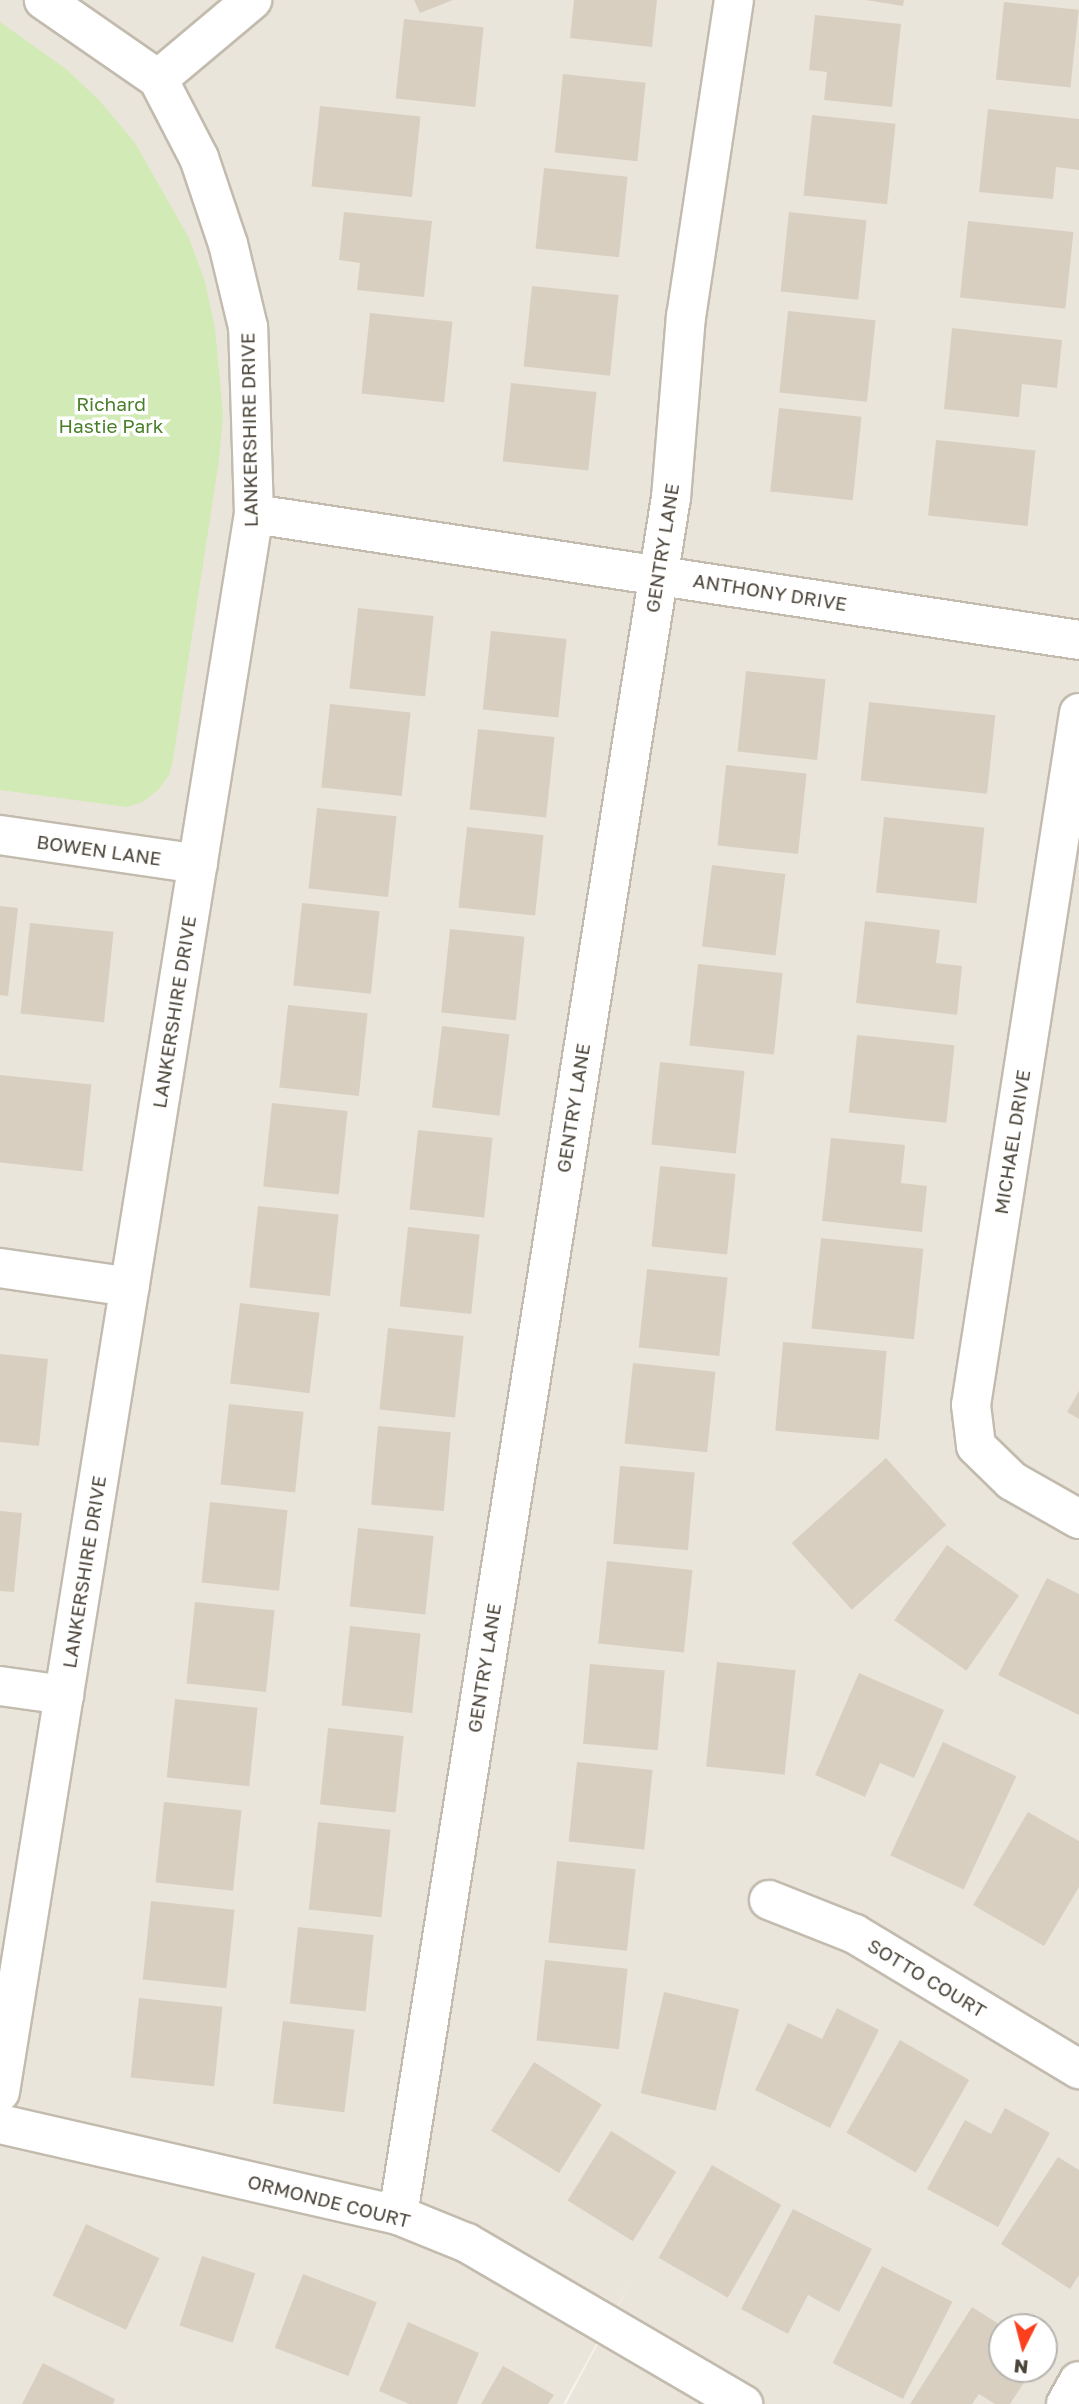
<!DOCTYPE html>
<html>
<head>
<meta charset="utf-8">
<style>
	body { margin:0 }
	#map { position:relative; width:1079px; height:2404px; overflow:hidden; background:#f6f3ec; font-family:"Golos Text",sans-serif }
	div>[style] { position:absolute }
	.residential>* { inset:0; background:#eae5da }
	.green>* { inset:0; background:#d2eab5 }
	.building>* { inset:0; background:#d8cfc1; transform-origin:0 0 }
	.roads { filter:drop-shadow(2px 0 #c2bbae) drop-shadow(-2px 0 #c2bbae) drop-shadow(0 2px #c2bbae) drop-shadow(0 -2px #c2bbae) }
	.minor>* { height:38px; margin:-19px; padding:0 19px; transform-origin:19px; border-radius:19px; background:#fff }
	span { translate:-50% -50%; white-space:nowrap; text-align:center; line-height:1.15; -webkit-text-stroke:7px #fff; paint-order:stroke }
	.park-label { font-size:19px; color:#4a7f2a }
	.street-label { font-size:19px; color:#4b4439 }
	.north { position:absolute; left:988px; top:2313px; width:70px; height:70px; box-sizing:border-box; background:#fff; border:2px solid #b7b4b0; border-radius:50%; rotate:186deg; font-size:19px; font-weight:700; line-height:28px; text-align:center; color:#4b4439 }
	.north::after { content:''; display:block; margin:auto; width:24px; height:32px; background:#fc3f1d; clip-path:polygon(50% 0,100% 100%,50% 72%,0 100%) }
</style>
</head>
<body>
<div id="map">
	<div class="residential">
		<div style="clip-path:polygon(evenodd,0 0,1079px 0,1079px 2404px,566px 2404px,634px 2276px,563px 2404px,0 2404px,0 0,1002px 2327px,1044px 2327px,1044px 2369px,1002px 2369px,1002px 2327px)"></div>
	</div>
	<div class="green">
		<div style="clip-path:polygon(0 22px,66px 69px,100px 101px,135px 143px,189px 238px,205px 282px,215px 328px,223px 415px,219px 460px,173px 760px,169px 775px,159px 789px,143px 802px,127px 807px,0 790px)"></div>
	</div>
	<div class="building">
		<div style="clip-path:polygon(414px 0,453px 0,420px 13px)"></div>
		<div style="clip-path:polygon(574px 0,657px 0,652px 47px,570px 38px)"></div>
		<div style="clip-path:polygon(866px 0,904px 0,903px 6px)"></div>
		<div style="left:1004px;top:2px;width:75px;height:78px;rotate:6deg"></div>
		<div style="clip-path:polygon(815px 15px,901px 24px,892px 107px,824px 100px,827px 72px,809px 70px)"></div>
		<div style="left:404px;top:19px;width:80px;height:80px;rotate:6deg"></div>
		<div style="left:563px;top:74px;width:83px;height:79px;rotate:6deg"></div>
		<div style="left:320px;top:106px;width:101px;height:81px;rotate:6deg"></div>
		<div style="clip-path:polygon(988px 109px,1079px 119px,1079px 170px,1056px 167px,1053px 199px,979px 192px)"></div>
		<div style="left:812px;top:115px;width:84px;height:81px;rotate:6deg"></div>
		<div style="left:544px;top:168px;width:84px;height:81px;rotate:6deg"></div>
		<div style="clip-path:polygon(344px 212px,432px 221px,424px 297px,357px 290px,360px 263px,339px 260px)"></div>
		<div style="left:789px;top:212px;width:78px;height:80px;rotate:6deg"></div>
		<div style="left:968px;top:221px;width:106px;height:77px;rotate:6deg"></div>
		<div style="left:532px;top:286px;width:87px;height:81px;rotate:6deg"></div>
		<div style="left:788px;top:311px;width:88px;height:82px;rotate:6deg"></div>
		<div style="left:370px;top:313px;width:83px;height:81px;rotate:6deg"></div>
		<div style="clip-path:polygon(952px 328px,1062px 340px,1057px 388px,1022px 384px,1019px 417px,944px 409px)"></div>
		<div style="left:511px;top:383px;width:86px;height:79px;rotate:6deg"></div>
		<div style="left:779px;top:408px;width:83px;height:84px;rotate:6deg"></div>
		<div style="left:936px;top:440px;width:100px;height:76px;rotate:6deg"></div>
		<div style="left:358px;top:608px;width:76px;height:81px;rotate:6deg"></div>
		<div style="left:491px;top:631px;width:76px;height:79px;rotate:6deg"></div>
		<div style="left:746px;top:671px;width:80px;height:81px;rotate:6deg"></div>
		<div style="left:869px;top:702px;width:127px;height:79px;rotate:6deg"></div>
		<div style="left:330px;top:704px;width:81px;height:84px;rotate:6deg"></div>
		<div style="left:478px;top:729px;width:77px;height:81px;rotate:6deg"></div>
		<div style="left:726px;top:765px;width:81px;height:81px;rotate:6deg"></div>
		<div style="left:317px;top:808px;width:80px;height:81px;rotate:6deg"></div>
		<div style="left:884px;top:817px;width:101px;height:76px;rotate:6deg"></div>
		<div style="left:467px;top:827px;width:77px;height:81px;rotate:6deg"></div>
		<div style="left:712px;top:865px;width:74px;height:82px;rotate:7deg"></div>
		<div style="left:302px;top:903px;width:78px;height:83px;rotate:6deg"></div>
		<div style="clip-path:polygon(0 906px,18px 908px,8px 996px,0 995px)"></div>
		<div style="clip-path:polygon(865px 921px,940px 930px,936px 963px,962px 966px,957px 1015px,856px 1003px)"></div>
		<div style="left:30px;top:923px;width:84px;height:91px;rotate:6deg"></div>
		<div style="left:450px;top:929px;width:75px;height:84px;rotate:6deg"></div>
		<div style="left:698px;top:964px;width:85px;height:82px;rotate:6deg"></div>
		<div style="left:288px;top:1005px;width:80px;height:83px;rotate:6deg"></div>
		<div style="left:442px;top:1026px;width:68px;height:82px;rotate:7deg"></div>
		<div style="left:857px;top:1035px;width:98px;height:78px;rotate:6deg"></div>
		<div style="left:660px;top:1062px;width:85px;height:83px;rotate:6deg"></div>
		<div style="left:0;top:1075px;width:92px;height:87px;rotate:6deg"></div>
		<div style="left:272px;top:1103px;width:76px;height:84px;rotate:6deg"></div>
		<div style="left:418px;top:1130px;width:75px;height:80px;rotate:6deg"></div>
		<div style="clip-path:polygon(831px 1138px,905px 1145px,901px 1183px,927px 1186px,922px 1232px,822px 1221px)"></div>
		<div style="left:660px;top:1166px;width:76px;height:81px;rotate:6deg"></div>
		<div style="left:258px;top:1206px;width:81px;height:82px;rotate:6deg"></div>
		<div style="left:408px;top:1227px;width:72px;height:80px;rotate:6deg"></div>
		<div style="left:821px;top:1238px;width:103px;height:91px;rotate:6deg"></div>
		<div style="left:647px;top:1269px;width:81px;height:79px;rotate:6deg"></div>
		<div style="left:240px;top:1303px;width:80px;height:81px;rotate:7deg"></div>
		<div style="left:388px;top:1328px;width:76px;height:82px;rotate:6deg"></div>
		<div style="left:783px;top:1342px;width:104px;height:89px;rotate:5deg"></div>
		<div style="clip-path:polygon(0 1354px,48px 1359px,39px 1446px,0 1442px)"></div>
		<div style="left:633px;top:1363px;width:83px;height:81px;rotate:6deg"></div>
		<div style="clip-path:polygon(1079px 1391px,1079px 1419px,1067px 1412px)"></div>
		<div style="left:229px;top:1404px;width:75px;height:81px;rotate:6deg"></div>
		<div style="left:378px;top:1426px;width:73px;height:79px;rotate:5deg"></div>
		<div style="left:886px;top:1458px;width:90px;height:127px;rotate:48deg"></div>
		<div style="left:620px;top:1466px;width:75px;height:78px;rotate:5deg"></div>
		<div style="left:210px;top:1502px;width:78px;height:81px;rotate:6deg"></div>
		<div style="clip-path:polygon(0 1511px,22px 1513px,14px 1592px,0 1591px)"></div>
		<div style="left:358px;top:1528px;width:76px;height:79px;rotate:6deg"></div>
		<div style="left:947px;top:1545px;width:88px;height:92px;rotate:35deg"></div>
		<div style="left:607px;top:1561px;width:86px;height:83px;rotate:6deg"></div>
		<div style="clip-path:polygon(1047px 1578px,1079px 1594px,1079px 1715px,998px 1675px)"></div>
		<div style="left:195px;top:1602px;width:80px;height:82px;rotate:6deg"></div>
		<div style="left:350px;top:1626px;width:71px;height:80px;rotate:6deg"></div>
		<div style="left:717px;top:1662px;width:79px;height:105px;rotate:6deg"></div>
		<div style="left:590px;top:1664px;width:75px;height:80px;rotate:5deg"></div>
		<div style="clip-path:polygon(859px 1673px,944px 1710px,914px 1778px,880px 1763px,865px 1797px,815px 1775px)"></div>
		<div style="left:175px;top:1699px;width:83px;height:79px;rotate:6deg"></div>
		<div style="left:328px;top:1728px;width:76px;height:77px;rotate:6deg"></div>
		<div style="left:943px;top:1742px;width:81px;height:125px;rotate:25deg"></div>
		<div style="left:577px;top:1762px;width:76px;height:80px;rotate:6deg"></div>
		<div style="left:164px;top:1802px;width:78px;height:81px;rotate:6deg"></div>
		<div style="clip-path:polygon(1028px 1812px,1079px 1841px,1079px 1887px,1044px 1946px,973px 1905px)"></div>
		<div style="left:318px;top:1822px;width:73px;height:88px;rotate:6deg"></div>
		<div style="left:557px;top:1861px;width:79px;height:82px;rotate:6deg"></div>
		<div style="left:151px;top:1901px;width:84px;height:79px;rotate:6deg"></div>
		<div style="left:298px;top:1927px;width:76px;height:77px;rotate:6deg"></div>
		<div style="left:545px;top:1960px;width:83px;height:81px;rotate:6deg"></div>
		<div style="left:664px;top:1992px;width:77px;height:104px;rotate:13deg"></div>
		<div style="left:139px;top:1998px;width:84px;height:80px;rotate:6deg"></div>
		<div style="clip-path:polygon(837px 2008px,879px 2030px,830px 2128px,755px 2090px,788px 2023px,822px 2039px)"></div>
		<div style="left:283px;top:2021px;width:72px;height:83px;rotate:7deg"></div>
		<div style="left:900px;top:2040px;width:80px;height:107px;rotate:30deg"></div>
		<div style="left:534px;top:2062px;width:80px;height:81px;rotate:32deg"></div>
		<div style="clip-path:polygon(1005px 2108px,1050px 2133px,998px 2227px,927px 2189px,965px 2120px,991px 2134px)"></div>
		<div style="left:611px;top:2131px;width:77px;height:82px;rotate:32deg"></div>
		<div style="clip-path:polygon(1058px 2157px,1079px 2170px,1079px 2275px,1070px 2289px,1001px 2244px)"></div>
		<div style="left:712px;top:2165px;width:80px;height:107px;rotate:30deg"></div>
		<div style="clip-path:polygon(793px 2209px,872px 2249px,839px 2312px,808px 2295px,788px 2334px,741px 2309px)"></div>
		<div style="left:86px;top:2224px;width:81px;height:79px;rotate:25deg"></div>
		<div style="left:202px;top:2256px;width:56px;height:73px;rotate:18deg"></div>
		<div style="left:882px;top:2266px;width:79px;height:109px;rotate:27deg"></div>
		<div style="left:303px;top:2274px;width:79px;height:79px;rotate:21deg"></div>
		<div style="clip-path:polygon(972px 2307px,1002px 2326px,1002px 2369px,1033px 2369px,1010px 2404px,995px 2404px,979px 2394px,972px 2404px,910px 2404px)"></div>
		<div style="clip-path:polygon(408px 2322px,479px 2353px,457px 2404px,409px 2404px,379px 2391px)"></div>
		<div style="clip-path:polygon(43px 2363px,115px 2399px,113px 2404px,22px 2404px)"></div>
		<div style="clip-path:polygon(503px 2366px,554px 2395px,548px 2404px,481px 2404px)"></div>
	</div>
	<div class="roads">
		<div class="minor">
			<div style="left:158px;top:79px;width:123px;rotate:-40deg"></div>
			<div style="left:254px;top:514px;width:835px;rotate:8.68deg"></div>
			<div style="left:1079px;top:713px;width:700px;rotate:98.87deg"></div>
			<div style="left:971px;top:1405px;width:41px;rotate:83deg"></div>
			<div style="left:976px;top:1446px;width:50px;rotate:44.2deg"></div>
			<div style="left:1012px;top:1481px;width:77px;rotate:29.6deg"></div>
			<div style="left:0;top:835px;width:200px;rotate:8.3deg"></div>
			<div style="left:0;top:1268px;width:131px;rotate:8.3deg"></div>
			<div style="left:0;top:1686px;width:65px;rotate:8deg"></div>
			<div style="left:769px;top:1900px;width:92px;rotate:21.6deg"></div>
			<div style="left:855px;top:1934px;width:262px;rotate:31.1deg"></div>
			<div style="left:0;top:2092px;width:1598px;rotate:-80.86deg"></div>
			<div style="left:254px;top:514px;width:187px;rotate:-91.8deg"></div>
			<div style="left:248px;top:327px;width:85px;rotate:-103.5deg"></div>
			<div style="left:228px;top:244px;width:91px;rotate:-108.6deg"></div>
			<div style="left:199px;top:158px;width:89px;rotate:-117.4deg"></div>
			<div style="left:158px;top:79px;width:139px;rotate:-145.3deg"></div>
			<div style="left:0;top:2124px;width:408px;rotate:12.9deg"></div>
			<div style="left:398px;top:2215px;width:74px;rotate:22.1deg"></div>
			<div style="left:467px;top:2243px;width:320px;rotate:30.3deg"></div>
			<div style="left:398px;top:2215px;width:1739px;rotate:-80.97deg"></div>
			<div style="left:671px;top:498px;width:182px;rotate:-85.3deg"></div>
			<div style="left:686px;top:317px;width:321px;rotate:-81.4deg"></div>
			<div style="left:1066px;top:2404px;width:26px;rotate:-61deg"></div>
		</div>
	</div>
	<div class="park-label">
		<span style="left:111px;top:415px">Richard<br>Hastie Park</span>
	</div>
	<div class="street-label">
		<span style="left:249px;top:430px;rotate:-91deg">LANKERSHIRE DRIVE</span>
		<span style="left:662px;top:548px;rotate:-81deg">GENTRY LANE</span>
		<span style="left:770px;top:592px;rotate:9deg">ANTHONY DRIVE</span>
		<span style="left:99px;top:850px;rotate:8deg">BOWEN LANE</span>
		<span style="left:174px;top:1012px;rotate:-81deg">LANKERSHIRE DRIVE</span>
		<span style="left:573px;top:1108px;rotate:-81deg">GENTRY LANE</span>
		<span style="left:1012px;top:1142px;rotate:-81deg">MICHAEL DRIVE</span>
		<span style="left:84px;top:1572px;rotate:-81deg">LANKERSHIRE DRIVE</span>
		<span style="left:484px;top:1668px;rotate:-81deg">GENTRY LANE</span>
		<span style="left:927px;top:1978px;rotate:31deg">SOTTO COURT</span>
		<span style="left:329px;top:2201px;rotate:14deg">ORMONDE COURT</span>
	</div>
	<div class="north">N</div>
</div>
</body>
</html>
